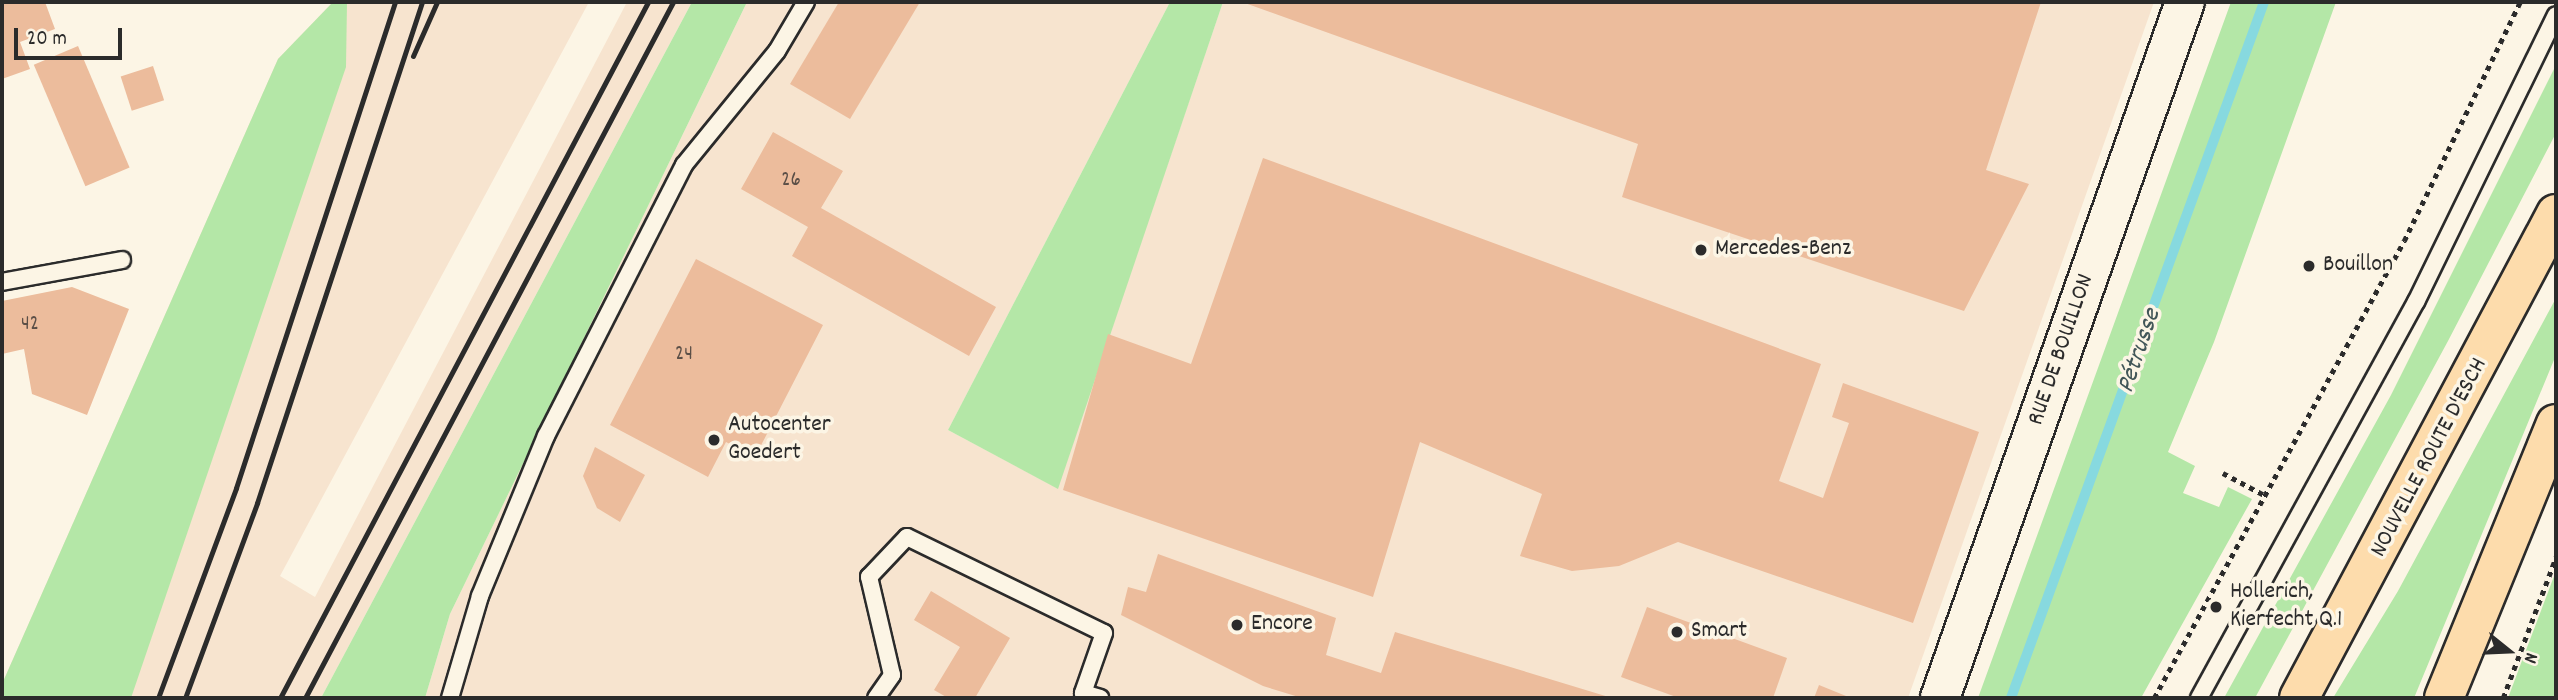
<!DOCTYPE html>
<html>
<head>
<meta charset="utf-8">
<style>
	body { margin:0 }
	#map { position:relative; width:2558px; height:700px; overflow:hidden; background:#fcf5e5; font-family:Dekko,sans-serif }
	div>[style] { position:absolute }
	.built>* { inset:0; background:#f7e4cf }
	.green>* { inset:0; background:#b4e7a7 }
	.stream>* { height:10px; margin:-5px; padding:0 5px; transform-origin:5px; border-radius:5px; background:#87d9df }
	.building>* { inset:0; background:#ecbc9c; transform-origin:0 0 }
	.path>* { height:4.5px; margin-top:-2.25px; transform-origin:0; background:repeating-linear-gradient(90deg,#2b2b2b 0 5px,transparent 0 10px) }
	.roads { filter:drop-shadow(2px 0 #2b2b2b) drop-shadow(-2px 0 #2b2b2b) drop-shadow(0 2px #2b2b2b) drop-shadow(0 -2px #2b2b2b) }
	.service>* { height:16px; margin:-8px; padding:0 8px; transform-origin:8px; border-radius:8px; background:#fcf5e5 }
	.tertiary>* { height:38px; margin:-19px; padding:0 19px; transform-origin:19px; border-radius:19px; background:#fcf5e5 }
	.trunk>* { height:38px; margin:-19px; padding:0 19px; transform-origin:19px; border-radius:19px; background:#fddcac }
	.rail>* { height:5px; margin:-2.5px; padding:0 2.5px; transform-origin:2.5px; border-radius:2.5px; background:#2b2b2b }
	.dots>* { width:19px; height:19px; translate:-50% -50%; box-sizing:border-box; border:4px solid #fcf5e5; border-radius:50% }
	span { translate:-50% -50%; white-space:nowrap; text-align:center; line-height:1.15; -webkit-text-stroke:7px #fcf5e5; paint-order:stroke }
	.number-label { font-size:21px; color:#5b4f47 }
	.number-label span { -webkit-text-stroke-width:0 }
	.poi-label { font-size:24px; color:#2b2b2b }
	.left { translate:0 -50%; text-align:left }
	.street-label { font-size:24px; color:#2b2b2b }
	.water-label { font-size:26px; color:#425658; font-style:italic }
	.frame { position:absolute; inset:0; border:4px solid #2b2b2b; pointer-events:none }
	.north { position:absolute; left:2474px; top:616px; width:70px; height:70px; -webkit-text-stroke:5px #fcf5e5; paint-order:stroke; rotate:108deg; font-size:19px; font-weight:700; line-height:28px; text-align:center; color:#2b2b2b }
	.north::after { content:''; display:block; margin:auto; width:24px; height:32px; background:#2b2b2b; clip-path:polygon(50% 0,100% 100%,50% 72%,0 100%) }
	.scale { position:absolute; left:14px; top:28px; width:108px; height:32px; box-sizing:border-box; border:4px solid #2b2b2b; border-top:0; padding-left:9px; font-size:21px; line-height:24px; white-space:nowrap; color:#2b2b2b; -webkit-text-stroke:5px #fcf5e5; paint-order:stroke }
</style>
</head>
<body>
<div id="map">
	<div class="built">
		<div style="clip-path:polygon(333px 2px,589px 2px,280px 576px,315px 597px,627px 2px,692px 2px,321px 698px,2px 698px,2px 684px,278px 59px)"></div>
		<div style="clip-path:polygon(747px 2px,1170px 2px,948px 430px,1057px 488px,1223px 2px,2154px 2px,1908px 698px,425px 698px,450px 614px)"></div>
	</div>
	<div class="green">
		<div style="clip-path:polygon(333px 2px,347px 2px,346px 67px,131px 698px,2px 698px,2px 684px,278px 59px)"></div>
		<div style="clip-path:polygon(692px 2px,747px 2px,450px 614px,425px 698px,321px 698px)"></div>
		<div style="clip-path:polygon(1170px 2px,1223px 2px,1058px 489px,948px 430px)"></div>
		<div style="clip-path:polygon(2231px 2px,2336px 2px,2214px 342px,2168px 452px,2195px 466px,2183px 493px,2219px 507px,2228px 487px,2252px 499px,2141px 698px,1978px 698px)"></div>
		<div style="clip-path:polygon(2556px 65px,2556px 133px,2448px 341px,2255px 698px,2224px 698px,2391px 395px)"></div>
		<div style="clip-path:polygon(2556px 298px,2556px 355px,2414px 698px,2333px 698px,2398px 591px)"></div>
		<div style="clip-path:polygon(2556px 571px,2556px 698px,2508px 698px,2520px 666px)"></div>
	</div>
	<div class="stream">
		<div style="left:2011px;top:698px;width:741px;rotate:-70.02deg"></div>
	</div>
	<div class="building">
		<div style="clip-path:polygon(2px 2px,45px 2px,55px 29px,20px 42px,30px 69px,2px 79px)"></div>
		<div style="clip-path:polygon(839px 2px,920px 2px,850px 119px,790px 84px)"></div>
		<div style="clip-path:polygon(1242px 2px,2041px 2px,1986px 170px,2029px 184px,1964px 311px,1622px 197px,1638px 144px)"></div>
		<div style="left:78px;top:46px;width:132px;height:48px;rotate:67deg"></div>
		<div style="left:153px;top:66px;width:36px;height:34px;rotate:72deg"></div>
		<div style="clip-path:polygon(773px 132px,843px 171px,821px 208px,996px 307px,969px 356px,792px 256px,808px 227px,741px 189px)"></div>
		<div style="clip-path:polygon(1263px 158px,1821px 364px,1779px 481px,1823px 498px,1849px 423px,1832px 417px,1843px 383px,1979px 432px,1913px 623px,1678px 542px,1619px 566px,1572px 571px,1520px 556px,1542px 494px,1420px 442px,1373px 597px,1063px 490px,1108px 334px,1191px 364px)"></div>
		<div style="clip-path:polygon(696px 259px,823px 325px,755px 457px,726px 442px,708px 477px,610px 425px)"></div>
		<div style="clip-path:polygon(72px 287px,129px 309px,87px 415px,32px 394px,24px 349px,2px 354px,2px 301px)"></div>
		<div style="clip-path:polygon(595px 447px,645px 475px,620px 522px,597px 508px,583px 476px)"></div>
		<div style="clip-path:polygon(1158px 554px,1336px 618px,1326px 655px,1381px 673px,1395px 632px,1612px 698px,1302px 698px,1263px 686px,1121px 615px,1128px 587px,1146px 592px)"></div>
		<div style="clip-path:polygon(931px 591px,1010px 638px,975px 698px,948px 698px,934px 690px,960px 647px,914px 620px)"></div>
		<div style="clip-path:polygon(1647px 607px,1787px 658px,1773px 698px,1679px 698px,1621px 677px)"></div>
		<div style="clip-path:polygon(1819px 685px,1851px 698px,1814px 698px)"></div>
	</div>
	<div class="path">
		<div style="left:2223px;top:473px;width:49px;rotate:28.1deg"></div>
		<div style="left:2154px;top:698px;width:521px;rotate:-61.32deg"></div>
		<div style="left:2404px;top:241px;width:266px;rotate:-64.1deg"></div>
		<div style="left:2503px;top:698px;width:151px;rotate:-69.4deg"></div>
	</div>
	<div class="roads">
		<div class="service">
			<div style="left:2px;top:282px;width:122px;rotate:-10.4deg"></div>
			<div style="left:450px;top:698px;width:106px;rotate:-73.6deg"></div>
			<div style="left:480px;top:596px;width:173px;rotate:-67.6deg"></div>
			<div style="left:546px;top:436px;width:304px;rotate:-63deg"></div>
			<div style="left:684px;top:165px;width:147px;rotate:-50.8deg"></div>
			<div style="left:777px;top:51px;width:57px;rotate:-59.4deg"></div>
			<div style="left:876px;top:698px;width:28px;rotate:-55deg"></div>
			<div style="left:892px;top:675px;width:101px;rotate:-103.2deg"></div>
			<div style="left:869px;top:577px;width:55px;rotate:-46.5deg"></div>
			<div style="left:907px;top:537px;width:219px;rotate:26deg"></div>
			<div style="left:1104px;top:633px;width:64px;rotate:109.3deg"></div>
			<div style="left:1083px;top:693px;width:18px;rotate:16deg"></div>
			<div style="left:2199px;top:698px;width:452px;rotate:-61.3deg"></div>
			<div style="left:2416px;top:302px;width:319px;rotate:-64deg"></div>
		</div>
		<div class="tertiary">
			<div style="left:1940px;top:698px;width:738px;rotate:-70.61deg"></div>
		</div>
		<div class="trunk">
			<div style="left:2299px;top:698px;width:548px;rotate:-62.03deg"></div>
			<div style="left:2444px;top:698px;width:296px;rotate:-67.8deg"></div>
		</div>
	</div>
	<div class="rail">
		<div style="left:413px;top:56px;width:59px;rotate:-66deg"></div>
		<div style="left:158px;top:698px;width:224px;rotate:-69.6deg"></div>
		<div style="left:236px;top:488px;width:511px;rotate:-71.88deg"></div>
		<div style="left:185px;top:698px;width:208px;rotate:-69.7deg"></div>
		<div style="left:257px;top:503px;width:527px;rotate:-71.77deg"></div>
		<div style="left:280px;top:698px;width:787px;rotate:-62.13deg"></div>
		<div style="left:305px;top:698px;width:787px;rotate:-62.13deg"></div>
	</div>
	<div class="dots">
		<div style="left:1701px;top:250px;background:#2b2b2b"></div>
		<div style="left:2309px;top:266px;background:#2b2b2b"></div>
		<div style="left:714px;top:440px;background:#2b2b2b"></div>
		<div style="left:2216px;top:607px;background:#2b2b2b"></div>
		<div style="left:1237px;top:625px;background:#2b2b2b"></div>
		<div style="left:1677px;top:632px;background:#2b2b2b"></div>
	</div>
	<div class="number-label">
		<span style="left:791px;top:181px">26</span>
		<span style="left:30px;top:325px">42</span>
		<span style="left:684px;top:355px">24</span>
	</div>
	<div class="poi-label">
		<span class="left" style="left:1715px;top:250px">Mercedes-Benz</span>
		<span class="left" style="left:2323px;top:266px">Bouillon</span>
		<span class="left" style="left:728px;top:440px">Autocenter<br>Goedert</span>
		<span class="left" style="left:2230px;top:607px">Hollerich,<br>Kierfecht Q.1</span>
		<span class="left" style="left:1251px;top:625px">Encore</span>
		<span class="left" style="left:1691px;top:632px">Smart</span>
	</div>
	<div class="street-label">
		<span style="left:2062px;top:350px;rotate:-71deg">RUE DE BOUILLON</span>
		<span style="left:2430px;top:458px;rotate:-62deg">NOUVELLE ROUTE D'ESCH</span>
	</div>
	<div class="water-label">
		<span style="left:2140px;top:351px;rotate:-71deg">Pétrusse</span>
	</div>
	<div class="frame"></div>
	<div class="north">N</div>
	<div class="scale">20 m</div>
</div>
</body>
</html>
